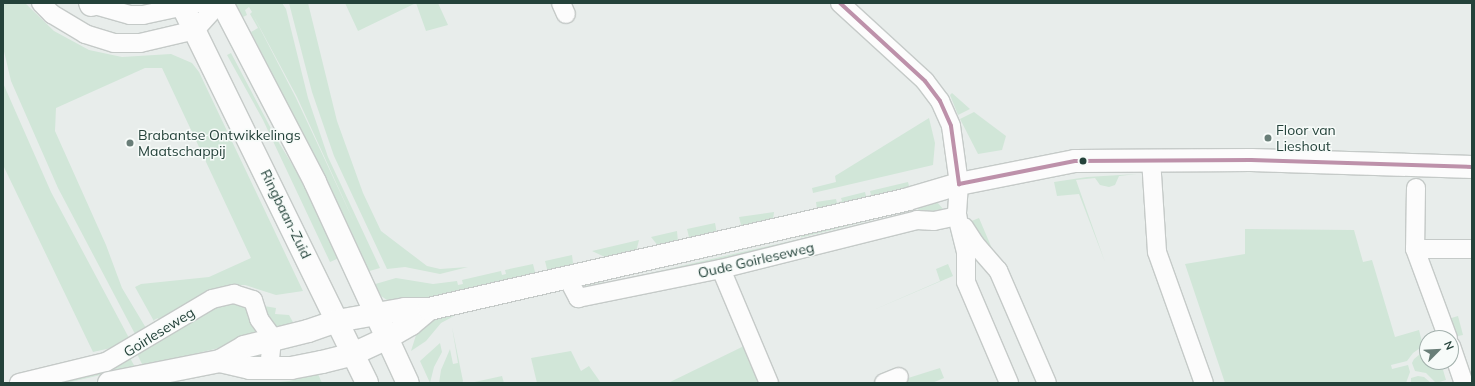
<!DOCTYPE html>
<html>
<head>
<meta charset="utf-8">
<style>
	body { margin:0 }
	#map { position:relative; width:1475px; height:386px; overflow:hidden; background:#e8edeb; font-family:Mulish,sans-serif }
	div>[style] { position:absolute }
	.green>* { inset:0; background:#d1e6d8; transform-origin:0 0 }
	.roads { filter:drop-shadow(1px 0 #c5cac8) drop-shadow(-1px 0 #c5cac8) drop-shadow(0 1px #c5cac8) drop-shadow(0 -1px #c5cac8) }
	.street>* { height:18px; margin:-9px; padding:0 9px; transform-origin:9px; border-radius:9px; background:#fcfcfc }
	.secondary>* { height:22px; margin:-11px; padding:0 11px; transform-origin:11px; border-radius:11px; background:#fcfcfc }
	.bus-1>* { height:4px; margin:-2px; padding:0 2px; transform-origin:2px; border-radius:2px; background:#bd91aa }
	.dots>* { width:11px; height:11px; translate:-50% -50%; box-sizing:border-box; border:2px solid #f7fbf9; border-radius:50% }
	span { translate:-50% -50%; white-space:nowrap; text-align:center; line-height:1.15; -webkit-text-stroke:3px #f7fbf9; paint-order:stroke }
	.poi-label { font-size:14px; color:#24423a }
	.left { translate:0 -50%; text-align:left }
	.street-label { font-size:14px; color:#24423a }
	.frame { position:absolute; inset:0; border:4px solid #24423a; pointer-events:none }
	.north { position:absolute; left:1419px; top:330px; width:40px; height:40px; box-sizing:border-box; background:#f7fbf9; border:1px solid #a3b1ad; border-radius:50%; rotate:66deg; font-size:11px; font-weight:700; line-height:16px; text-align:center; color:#24423a }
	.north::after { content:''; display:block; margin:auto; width:14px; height:18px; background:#697e78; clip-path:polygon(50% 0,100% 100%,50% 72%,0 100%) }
</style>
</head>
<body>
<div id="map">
	<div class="green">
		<div style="clip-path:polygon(3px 3px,25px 3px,54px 31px,89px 50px,122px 57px,171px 54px,192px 63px,199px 72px,303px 291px,276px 295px,245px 285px,227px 285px,157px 322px,158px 318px,154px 320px,155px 323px,135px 287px,141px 284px,209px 277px,251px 258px,162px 68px,145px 68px,56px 108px,55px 131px,106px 245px,122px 288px,146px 328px,135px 334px,58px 188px,11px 81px,3px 47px)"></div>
		<div style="clip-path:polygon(evenodd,235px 3px,282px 3px,286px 9px,308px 98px,328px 157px,380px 268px,366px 272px,311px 151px,251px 32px,258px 28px,250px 14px,252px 12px,249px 7px,245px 10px,247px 15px,243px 17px,235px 3px,253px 15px,297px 97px,355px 224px,296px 98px,253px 15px)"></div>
		<div style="clip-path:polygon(289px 3px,308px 3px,337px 121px,363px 193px,381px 231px,427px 266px,440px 269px,468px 267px,440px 274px,405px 267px,387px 269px,334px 156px,312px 92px)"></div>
		<div style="clip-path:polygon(345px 3px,438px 3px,448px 25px,426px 31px,416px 3px,358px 31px)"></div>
		<div style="clip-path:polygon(231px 53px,276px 138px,311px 195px,339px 258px,330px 262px,263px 120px,227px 55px)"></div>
		<div style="clip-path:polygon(3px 83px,51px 192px,129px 338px,111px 348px,93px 352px,3px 165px)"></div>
		<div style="clip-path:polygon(952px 93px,970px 109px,958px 115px,950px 95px)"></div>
		<div style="clip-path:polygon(974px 112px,1006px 136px,1002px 150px,978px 154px,960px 119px)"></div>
		<div style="clip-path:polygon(929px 118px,935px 143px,933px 165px,813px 193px,812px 188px,836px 182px,835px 176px)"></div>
		<div style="clip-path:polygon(1137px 174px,1119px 176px,1115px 185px,1109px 187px,1100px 185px,1095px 178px,1076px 180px,1105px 262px,1079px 194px,1057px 196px,1054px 182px,1087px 177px)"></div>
		<div style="clip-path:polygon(908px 182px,909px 186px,914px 185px,915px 188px,817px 209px,816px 202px,836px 199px,837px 203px,842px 201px,841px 198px,865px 192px,866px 196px,871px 195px,870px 191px)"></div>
		<div style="clip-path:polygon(936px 201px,944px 210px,943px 214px,937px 217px,916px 217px,587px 292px,582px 293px,578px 289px,577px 284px,602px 278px,603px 282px,580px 287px,580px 289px,918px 212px,919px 205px)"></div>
		<div style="clip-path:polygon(774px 212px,773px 220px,742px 228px,741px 225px,739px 217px)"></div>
		<div style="left:871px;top:216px;width:4px;height:73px;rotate:76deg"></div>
		<div style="clip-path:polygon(979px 218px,996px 258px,969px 222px)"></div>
		<div style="clip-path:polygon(715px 223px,717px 234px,692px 239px,689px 237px,687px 229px)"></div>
		<div style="clip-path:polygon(1245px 229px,1354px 230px,1363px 262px,1372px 260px,1395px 337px,1419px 330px,1423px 346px,1413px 353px,1407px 361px,1391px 365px,1392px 369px,1408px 365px,1410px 372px,1406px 383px,1225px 383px,1185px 264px,1245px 254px)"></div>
		<div style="clip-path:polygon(677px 231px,678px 242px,659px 247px,651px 237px)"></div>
		<div style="clip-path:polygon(639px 240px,636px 252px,607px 258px,592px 251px)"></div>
		<div style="clip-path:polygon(572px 255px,573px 263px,571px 267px,551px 272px,547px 269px,545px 261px)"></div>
		<div style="clip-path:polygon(533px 264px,535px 272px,532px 276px,441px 296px,387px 300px,378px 294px,372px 285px,396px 278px,433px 284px,457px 281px,458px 285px,463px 284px,462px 280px,501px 271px,502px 275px,506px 274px,505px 270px)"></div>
		<div style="clip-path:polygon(948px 264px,953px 276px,871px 311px,940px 281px,936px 269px)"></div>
		<div style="clip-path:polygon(232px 303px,245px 305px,264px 333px,236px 344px,143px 366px,137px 354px,223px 304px)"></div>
		<div style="clip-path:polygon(264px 306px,276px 308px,275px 314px,289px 315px,294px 324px,283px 329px,274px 327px)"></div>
		<div style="clip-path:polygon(453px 312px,454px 316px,441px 323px,426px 341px,411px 351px,417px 332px,430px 321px)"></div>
		<div style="clip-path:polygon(1458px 316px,1463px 335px,1458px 336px,1450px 330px,1445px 320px)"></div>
		<div style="clip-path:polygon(452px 327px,463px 381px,462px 383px,439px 383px,441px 370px,450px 349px,453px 364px,458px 363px)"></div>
		<div style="clip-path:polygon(440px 343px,442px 352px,434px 367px,430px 383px,420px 361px)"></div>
		<div style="clip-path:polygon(744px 346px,747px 348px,762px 383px,668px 383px)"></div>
		<div style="clip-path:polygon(1425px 350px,1429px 366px,1441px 363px,1446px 380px,1436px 383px,1426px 373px,1415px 371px,1412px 363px,1414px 359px)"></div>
		<div style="clip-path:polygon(571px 351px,581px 371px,589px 366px,601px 383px,537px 383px,531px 358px)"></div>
		<div style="clip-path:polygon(130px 358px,135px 367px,66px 383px,39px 383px)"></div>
		<div style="clip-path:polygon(940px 368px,944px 378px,932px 383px,907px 383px,905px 379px)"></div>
		<div style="clip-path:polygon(318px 374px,322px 383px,269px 383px,289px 381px)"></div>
		<div style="clip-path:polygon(502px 376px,504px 383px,470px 383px)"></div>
		<div style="clip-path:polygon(1418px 376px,1424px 377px,1431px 383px,1411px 383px,1411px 378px)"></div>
	</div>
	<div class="roads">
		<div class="street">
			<div style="left:41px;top:3px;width:16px;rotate:45deg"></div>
			<div style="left:52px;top:14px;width:39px;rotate:31deg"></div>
			<div style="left:85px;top:34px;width:30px;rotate:17deg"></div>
			<div style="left:114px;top:43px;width:26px"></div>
			<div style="left:140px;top:43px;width:57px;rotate:-13.3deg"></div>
			<div style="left:195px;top:30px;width:36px;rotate:-48deg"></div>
			<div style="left:88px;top:3px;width:44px;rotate:15.9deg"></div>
			<div style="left:130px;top:15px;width:13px"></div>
			<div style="left:143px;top:15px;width:57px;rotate:-12.1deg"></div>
			<div style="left:561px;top:3px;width:12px;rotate:66deg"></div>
			<div style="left:840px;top:3px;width:115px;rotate:42.5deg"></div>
			<div style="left:925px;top:81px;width:25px;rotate:53deg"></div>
			<div style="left:940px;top:101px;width:27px;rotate:66deg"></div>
			<div style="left:951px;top:126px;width:59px;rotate:82.1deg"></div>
			<div style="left:959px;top:184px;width:32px;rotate:94deg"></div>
			<div style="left:957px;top:216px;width:37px;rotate:76deg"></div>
			<div style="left:966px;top:252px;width:30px;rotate:90deg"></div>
			<div style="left:966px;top:282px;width:110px;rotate:66.9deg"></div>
			<div style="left:1151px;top:159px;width:93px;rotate:86.3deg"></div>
			<div style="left:1157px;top:252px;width:139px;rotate:70.3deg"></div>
			<div style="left:1416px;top:188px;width:61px;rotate:90.9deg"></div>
			<div style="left:1415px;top:249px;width:95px;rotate:69.7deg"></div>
			<div style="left:964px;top:227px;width:20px;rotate:57deg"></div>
			<div style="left:975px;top:244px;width:35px;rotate:49deg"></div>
			<div style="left:998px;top:270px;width:123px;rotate:66.6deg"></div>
			<div style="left:1415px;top:249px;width:57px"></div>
			<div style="left:721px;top:269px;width:124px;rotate:67.2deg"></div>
			<div style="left:567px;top:277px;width:24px;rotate:62deg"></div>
			<div style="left:578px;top:298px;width:146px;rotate:-11.5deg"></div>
			<div style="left:721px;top:269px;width:202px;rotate:-14deg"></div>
			<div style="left:917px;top:220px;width:17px;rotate:3deg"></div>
			<div style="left:934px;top:221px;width:24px;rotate:-12deg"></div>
			<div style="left:1451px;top:346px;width:39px;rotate:71deg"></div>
			<div style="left:19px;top:383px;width:89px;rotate:-13.6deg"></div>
			<div style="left:106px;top:362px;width:123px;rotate:-30.7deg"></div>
			<div style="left:212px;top:299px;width:23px;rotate:-13deg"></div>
			<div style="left:234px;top:294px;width:20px;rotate:18deg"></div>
			<div style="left:253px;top:300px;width:20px;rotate:72deg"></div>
			<div style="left:259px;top:319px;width:19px;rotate:54deg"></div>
			<div style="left:270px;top:334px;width:6px;rotate:72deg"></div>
			<div style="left:272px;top:340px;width:28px;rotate:96deg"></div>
			<div style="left:884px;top:383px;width:16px;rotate:-22deg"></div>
		</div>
		<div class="secondary">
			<div style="left:181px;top:3px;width:423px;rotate:63.9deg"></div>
			<div style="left:222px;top:3px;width:202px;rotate:62.5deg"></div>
			<div style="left:315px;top:182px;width:221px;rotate:65.2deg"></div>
			<div style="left:91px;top:5px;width:7px;rotate:-16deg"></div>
			<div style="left:220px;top:361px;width:31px;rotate:13deg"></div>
			<div style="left:250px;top:368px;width:41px"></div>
			<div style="left:291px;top:368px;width:32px;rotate:-11deg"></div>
			<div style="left:322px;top:362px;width:32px;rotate:-14deg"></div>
			<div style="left:353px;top:354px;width:38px;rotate:-25deg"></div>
			<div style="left:387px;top:338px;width:28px;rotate:-30deg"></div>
			<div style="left:411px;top:324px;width:23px;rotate:-40deg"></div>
			<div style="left:109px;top:383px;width:113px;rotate:-11.2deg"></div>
			<div style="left:220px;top:361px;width:28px;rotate:-30deg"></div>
			<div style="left:244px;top:347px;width:66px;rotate:-14deg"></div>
			<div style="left:308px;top:331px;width:31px;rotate:-19deg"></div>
			<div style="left:337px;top:321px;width:69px;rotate:-10deg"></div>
			<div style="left:405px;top:309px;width:24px"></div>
			<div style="left:429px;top:309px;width:491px;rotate:-12.9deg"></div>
			<div style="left:908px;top:199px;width:53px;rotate:-16.4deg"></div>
			<div style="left:959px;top:184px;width:118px;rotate:-11.2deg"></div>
			<div style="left:1075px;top:161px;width:176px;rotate:-0.3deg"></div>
			<div style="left:1251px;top:160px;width:221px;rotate:1.8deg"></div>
		</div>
	</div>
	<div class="bus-1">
		<div style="left:840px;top:3px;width:115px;rotate:42.5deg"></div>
		<div style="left:925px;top:81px;width:25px;rotate:53deg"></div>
		<div style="left:940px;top:101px;width:27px;rotate:66deg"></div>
		<div style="left:951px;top:126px;width:59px;rotate:82.1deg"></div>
		<div style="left:959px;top:184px;width:118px;rotate:-11.2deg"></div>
		<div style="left:1075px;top:161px;width:176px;rotate:-0.3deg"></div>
		<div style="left:1251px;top:160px;width:221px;rotate:1.8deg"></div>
	</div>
	<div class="dots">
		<div style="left:1268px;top:138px;background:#697e78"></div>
		<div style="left:130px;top:143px;background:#697e78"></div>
		<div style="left:1083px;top:161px;background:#24423a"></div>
	</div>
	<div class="poi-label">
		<span class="left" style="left:1276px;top:138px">Floor van<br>Lieshout</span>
		<span class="left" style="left:138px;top:143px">Brabantse Ontwikkelings<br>Maatschappij</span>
	</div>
	<div class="street-label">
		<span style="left:286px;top:214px;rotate:64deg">Ringbaan-Zuid</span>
		<span style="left:756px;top:260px;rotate:-13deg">Oude Goirleseweg</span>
		<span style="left:159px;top:332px;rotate:-32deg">Goirleseweg</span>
	</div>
	<div class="frame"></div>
	<div class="north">N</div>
</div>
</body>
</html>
